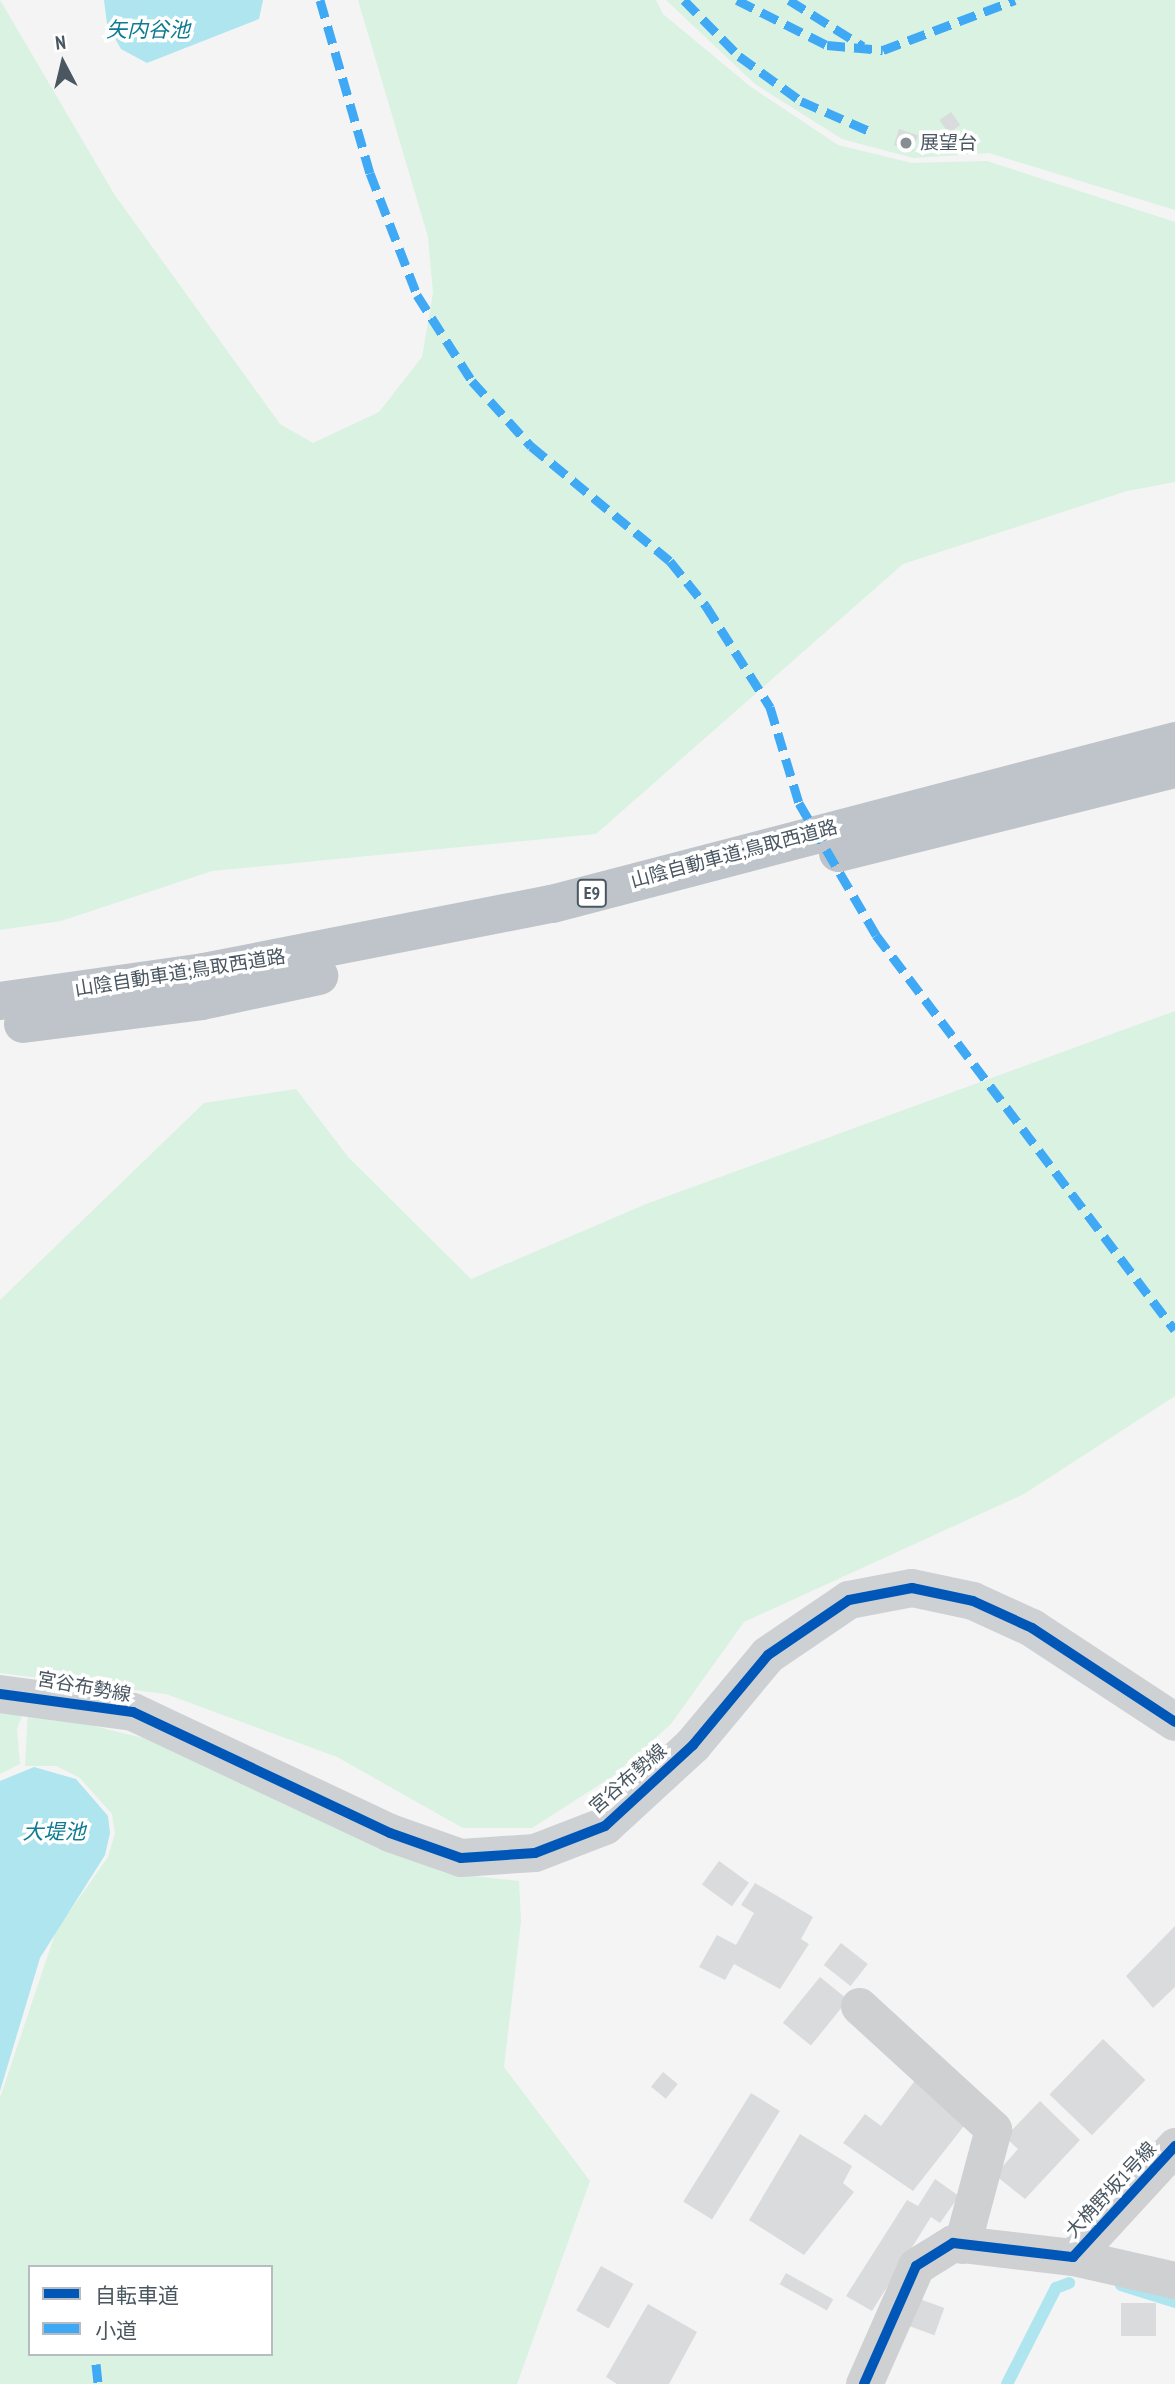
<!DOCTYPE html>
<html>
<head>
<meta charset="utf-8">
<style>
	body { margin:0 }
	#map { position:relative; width:1175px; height:2384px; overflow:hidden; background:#f4f4f4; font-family:"PT Sans Narrow","Noto Sans JP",sans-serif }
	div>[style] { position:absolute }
	.green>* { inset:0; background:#d9f2e2 }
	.water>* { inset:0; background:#afe5ef }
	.stream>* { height:12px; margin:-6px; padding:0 6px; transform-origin:6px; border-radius:6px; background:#afe5ef }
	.building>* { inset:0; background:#dadbdc; transform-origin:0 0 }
	.street>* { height:37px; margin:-18.5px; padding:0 18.5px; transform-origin:18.5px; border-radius:18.5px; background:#ced0d2 }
	.secondary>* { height:38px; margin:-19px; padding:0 19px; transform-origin:19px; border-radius:19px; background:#ced1d4 }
	.highway>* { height:38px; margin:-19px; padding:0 19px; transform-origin:19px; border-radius:19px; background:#bec4c9 }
	.quiet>* { height:9px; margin-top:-4.5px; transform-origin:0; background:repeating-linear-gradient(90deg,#3fa9f5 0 18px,transparent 0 27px) }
	.cycleway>* { height:10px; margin:-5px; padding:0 5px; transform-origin:5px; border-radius:5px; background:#0057b8 }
	.dots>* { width:19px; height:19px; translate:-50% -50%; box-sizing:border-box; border:4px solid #fff; border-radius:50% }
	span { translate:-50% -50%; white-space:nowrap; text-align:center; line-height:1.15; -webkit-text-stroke:7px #fff; paint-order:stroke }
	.shield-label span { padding:2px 5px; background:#fff; border:2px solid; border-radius:5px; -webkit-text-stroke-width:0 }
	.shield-label { font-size:18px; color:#4a5761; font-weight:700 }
	.poi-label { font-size:19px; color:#4a5761 }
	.left { translate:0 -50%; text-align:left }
	.street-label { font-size:19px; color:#4a5761 }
	.water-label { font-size:21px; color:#0d7b92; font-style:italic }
	.legend { position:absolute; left:28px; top:2265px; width:245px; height:91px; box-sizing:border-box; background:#fff; border:2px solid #b7bcc0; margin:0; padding:9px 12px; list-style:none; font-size:21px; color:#4a5761 }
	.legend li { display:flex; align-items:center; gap:14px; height:35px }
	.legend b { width:35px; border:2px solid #b7bcc0 }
	.north { position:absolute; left:28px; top:28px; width:70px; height:70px; -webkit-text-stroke:5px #fff; paint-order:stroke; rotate:353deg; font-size:19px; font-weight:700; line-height:28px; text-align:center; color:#4a5761 }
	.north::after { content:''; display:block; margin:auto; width:24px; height:32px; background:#4a5761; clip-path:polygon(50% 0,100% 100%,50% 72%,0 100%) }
</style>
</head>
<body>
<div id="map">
	<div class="green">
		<div style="clip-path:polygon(0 0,114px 194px,280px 424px,313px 443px,379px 412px,422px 357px,433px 293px,428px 237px,358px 0,656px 0,663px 14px,751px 87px,838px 145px,912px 163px,987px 161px,1175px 222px,1175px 482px,1127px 491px,903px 564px,596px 834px,212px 871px,61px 921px,0 930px)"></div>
		<div style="clip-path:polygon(666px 0,1175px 0,1175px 210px,989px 153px,913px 158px,842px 139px,755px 84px)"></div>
		<div style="clip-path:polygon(1175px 1011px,1175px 1396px,1024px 1494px,744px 1622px,671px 1724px,613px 1776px,532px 1828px,463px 1828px,337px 1757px,166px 1694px,0 1673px,0 1300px,204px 1103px,296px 1089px,349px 1158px,471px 1279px,646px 1204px)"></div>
		<div style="clip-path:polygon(0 1707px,25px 1708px,17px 1729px,20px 1764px,0 1774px)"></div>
		<div style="clip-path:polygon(evenodd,28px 1710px,151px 1740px,445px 1873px,519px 1881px,521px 1921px,504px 2067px,590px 2181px,517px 2384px,0 2384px,0 2098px,56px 1931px,108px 1857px,115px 1833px,112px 1814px,80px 1778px,56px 1766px,25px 1766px,28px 1710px,30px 2267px,271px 2267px,271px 2354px,30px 2354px,30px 2267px)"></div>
	</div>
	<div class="water">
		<div style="clip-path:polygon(104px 0,263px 0,259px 19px,147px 63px,121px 49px,107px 24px)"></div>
		<div style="clip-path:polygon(34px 1767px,76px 1779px,108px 1816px,110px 1833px,105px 1855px,40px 1958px,0 2091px,0 1781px)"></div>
	</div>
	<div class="stream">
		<div style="left:1121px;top:2285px;width:57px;rotate:17.5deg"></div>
		<div style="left:1007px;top:2384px;width:108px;rotate:-63deg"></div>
		<div style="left:1056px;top:2288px;width:14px;rotate:-21deg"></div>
	</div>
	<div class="building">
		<div style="left:951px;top:112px;width:16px;height:14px;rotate:55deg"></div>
		<div style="left:899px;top:129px;width:20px;height:17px;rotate:18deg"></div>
		<div style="left:719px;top:1861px;width:37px;height:29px;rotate:36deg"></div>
		<div style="clip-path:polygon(755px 1883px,813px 1917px,801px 1939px,809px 1944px,780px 1989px,734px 1964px,725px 1980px,699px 1967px,717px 1935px,736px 1945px,754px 1913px,741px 1905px)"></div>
		<div style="clip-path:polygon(1175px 1926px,1175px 1987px,1153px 2008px,1126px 1976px)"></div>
		<div style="left:841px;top:1943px;width:34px;height:28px;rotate:38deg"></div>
		<div style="left:820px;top:1977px;width:36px;height:59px;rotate:39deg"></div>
		<div style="left:1103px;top:2039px;width:59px;height:77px;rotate:44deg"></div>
		<div style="left:663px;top:2072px;width:19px;height:19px;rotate:39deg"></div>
		<div style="clip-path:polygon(916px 2079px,967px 2122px,913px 2191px,843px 2143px,865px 2114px,881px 2126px)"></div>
		<div style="left:751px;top:2093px;width:34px;height:128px;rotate:32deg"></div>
		<div style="clip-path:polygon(1040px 2101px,1080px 2140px,1025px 2199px,995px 2175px,1018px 2149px,1005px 2137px)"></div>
		<div style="clip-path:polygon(800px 2134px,852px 2166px,843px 2183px,854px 2192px,804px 2255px,749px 2220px)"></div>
		<div style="clip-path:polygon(935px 2179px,959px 2196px,940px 2223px,931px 2217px,872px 2311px,846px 2296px,907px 2200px,918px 2206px)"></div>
		<div style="left:601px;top:2266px;width:37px;height:51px;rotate:29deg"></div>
		<div style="left:786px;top:2273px;width:54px;height:13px;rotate:29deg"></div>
		<div style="left:917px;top:2298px;width:29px;height:29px;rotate:20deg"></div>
		<div style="left:1121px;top:2303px;width:35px;height:33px"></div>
		<div style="clip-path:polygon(648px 2304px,697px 2332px,669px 2384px,617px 2384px,606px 2377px)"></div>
	</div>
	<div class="street">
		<div style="left:859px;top:2006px;width:182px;rotate:42.5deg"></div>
		<div style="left:993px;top:2129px;width:120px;rotate:105deg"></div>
		<div style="left:1073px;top:2257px;width:105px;rotate:12.7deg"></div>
		<div style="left:864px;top:2384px;width:129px;rotate:-66.2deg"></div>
		<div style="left:916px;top:2266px;width:44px;rotate:-31.9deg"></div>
		<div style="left:953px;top:2243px;width:121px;rotate:6.7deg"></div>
		<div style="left:1073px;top:2257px;width:151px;rotate:-47.4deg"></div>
	</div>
	<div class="secondary">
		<div style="left:0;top:1694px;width:134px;rotate:7.7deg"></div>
		<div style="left:133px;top:1712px;width:284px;rotate:25.2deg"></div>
		<div style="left:390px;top:1833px;width:75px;rotate:19.4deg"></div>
		<div style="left:461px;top:1858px;width:74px;rotate:-3.9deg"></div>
		<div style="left:535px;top:1853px;width:75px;rotate:-21.1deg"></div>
		<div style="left:605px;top:1826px;width:120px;rotate:-42.6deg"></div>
		<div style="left:693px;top:1745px;width:117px;rotate:-50.2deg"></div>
		<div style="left:768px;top:1655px;width:98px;rotate:-34.2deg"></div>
		<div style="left:849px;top:1600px;width:64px;rotate:-10.8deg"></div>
		<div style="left:912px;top:1588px;width:62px;rotate:12deg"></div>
		<div style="left:973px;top:1601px;width:65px;rotate:24.6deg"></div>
		<div style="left:1032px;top:1628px;width:171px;rotate:33.3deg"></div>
	</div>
	<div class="highway">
		<div style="left:838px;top:853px;width:347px;rotate:-14deg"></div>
		<div style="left:0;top:1001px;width:206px;rotate:-8.1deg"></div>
		<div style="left:204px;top:972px;width:355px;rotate:-11.1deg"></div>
		<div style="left:552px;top:904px;width:644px;rotate:-14.66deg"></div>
		<div style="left:23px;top:1024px;width:180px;rotate:-7.3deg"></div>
		<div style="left:202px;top:1001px;width:120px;rotate:-12.1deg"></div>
	</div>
	<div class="quiet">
		<div style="left:320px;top:0;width:180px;rotate:73.9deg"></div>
		<div style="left:370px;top:173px;width:131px;rotate:68.9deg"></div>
		<div style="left:417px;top:295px;width:102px;rotate:57.4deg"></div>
		<div style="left:472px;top:381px;width:88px;rotate:47.8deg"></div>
		<div style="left:531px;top:446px;width:180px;rotate:39.6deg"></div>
		<div style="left:670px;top:561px;width:58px;rotate:51.3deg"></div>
		<div style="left:706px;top:606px;width:120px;rotate:57.6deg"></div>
		<div style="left:770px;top:707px;width:100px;rotate:73.2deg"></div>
		<div style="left:799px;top:803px;width:153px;rotate:59.7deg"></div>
		<div style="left:876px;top:935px;width:495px;rotate:52.9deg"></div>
		<div style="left:684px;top:0;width:78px;rotate:45.5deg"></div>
		<div style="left:739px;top:56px;width:77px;rotate:36deg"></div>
		<div style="left:801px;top:101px;width:80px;rotate:23.7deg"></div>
		<div style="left:737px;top:0;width:101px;rotate:26.6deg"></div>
		<div style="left:827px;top:45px;width:56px;rotate:5.1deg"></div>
		<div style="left:883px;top:50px;width:141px;rotate:-20.7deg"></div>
		<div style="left:789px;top:0;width:87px;rotate:31.9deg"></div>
		<div style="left:96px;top:2364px;width:20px;rotate:84deg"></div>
	</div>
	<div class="cycleway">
		<div style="left:0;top:1694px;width:134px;rotate:7.7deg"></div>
		<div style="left:133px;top:1712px;width:284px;rotate:25.2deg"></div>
		<div style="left:390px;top:1833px;width:75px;rotate:19.4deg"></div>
		<div style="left:461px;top:1858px;width:74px;rotate:-3.9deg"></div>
		<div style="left:535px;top:1853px;width:75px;rotate:-21.1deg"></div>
		<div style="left:605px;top:1826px;width:120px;rotate:-42.6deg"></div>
		<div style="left:693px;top:1745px;width:117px;rotate:-50.2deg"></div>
		<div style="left:768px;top:1655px;width:98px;rotate:-34.2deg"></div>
		<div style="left:849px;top:1600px;width:64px;rotate:-10.8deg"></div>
		<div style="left:912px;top:1588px;width:62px;rotate:12deg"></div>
		<div style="left:973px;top:1601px;width:65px;rotate:24.6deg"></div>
		<div style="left:1032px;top:1628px;width:171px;rotate:33.3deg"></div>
		<div style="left:864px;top:2384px;width:129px;rotate:-66.2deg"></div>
		<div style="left:916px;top:2266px;width:44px;rotate:-31.9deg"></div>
		<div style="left:953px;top:2243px;width:121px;rotate:6.7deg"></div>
		<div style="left:1073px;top:2257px;width:151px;rotate:-47.4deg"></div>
	</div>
	<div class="dots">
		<div style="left:906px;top:143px;background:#868e94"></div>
	</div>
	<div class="shield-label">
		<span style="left:592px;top:893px">E9</span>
	</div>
	<div class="poi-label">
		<span class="left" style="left:920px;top:143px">展望台</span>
	</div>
	<div class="street-label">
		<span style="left:734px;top:854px;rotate:-15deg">山陰自動車道;鳥取西道路</span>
		<span style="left:180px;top:973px;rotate:-9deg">山陰自動車道;鳥取西道路</span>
		<span style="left:84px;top:1687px;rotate:10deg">宮谷布勢線</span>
		<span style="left:628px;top:1779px;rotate:-41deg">宮谷布勢線</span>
		<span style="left:1111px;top:2190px;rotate:-47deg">大桷野坂1号線</span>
	</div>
	<div class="water-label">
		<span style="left:148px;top:30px">矢内谷池</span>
		<span style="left:54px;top:1832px">大堤池</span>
	</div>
	<ul class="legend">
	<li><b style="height:9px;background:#0057b8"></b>自転車道</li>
	<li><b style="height:9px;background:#3fa9f5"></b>小道</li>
	</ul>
	<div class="north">N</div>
</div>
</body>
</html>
